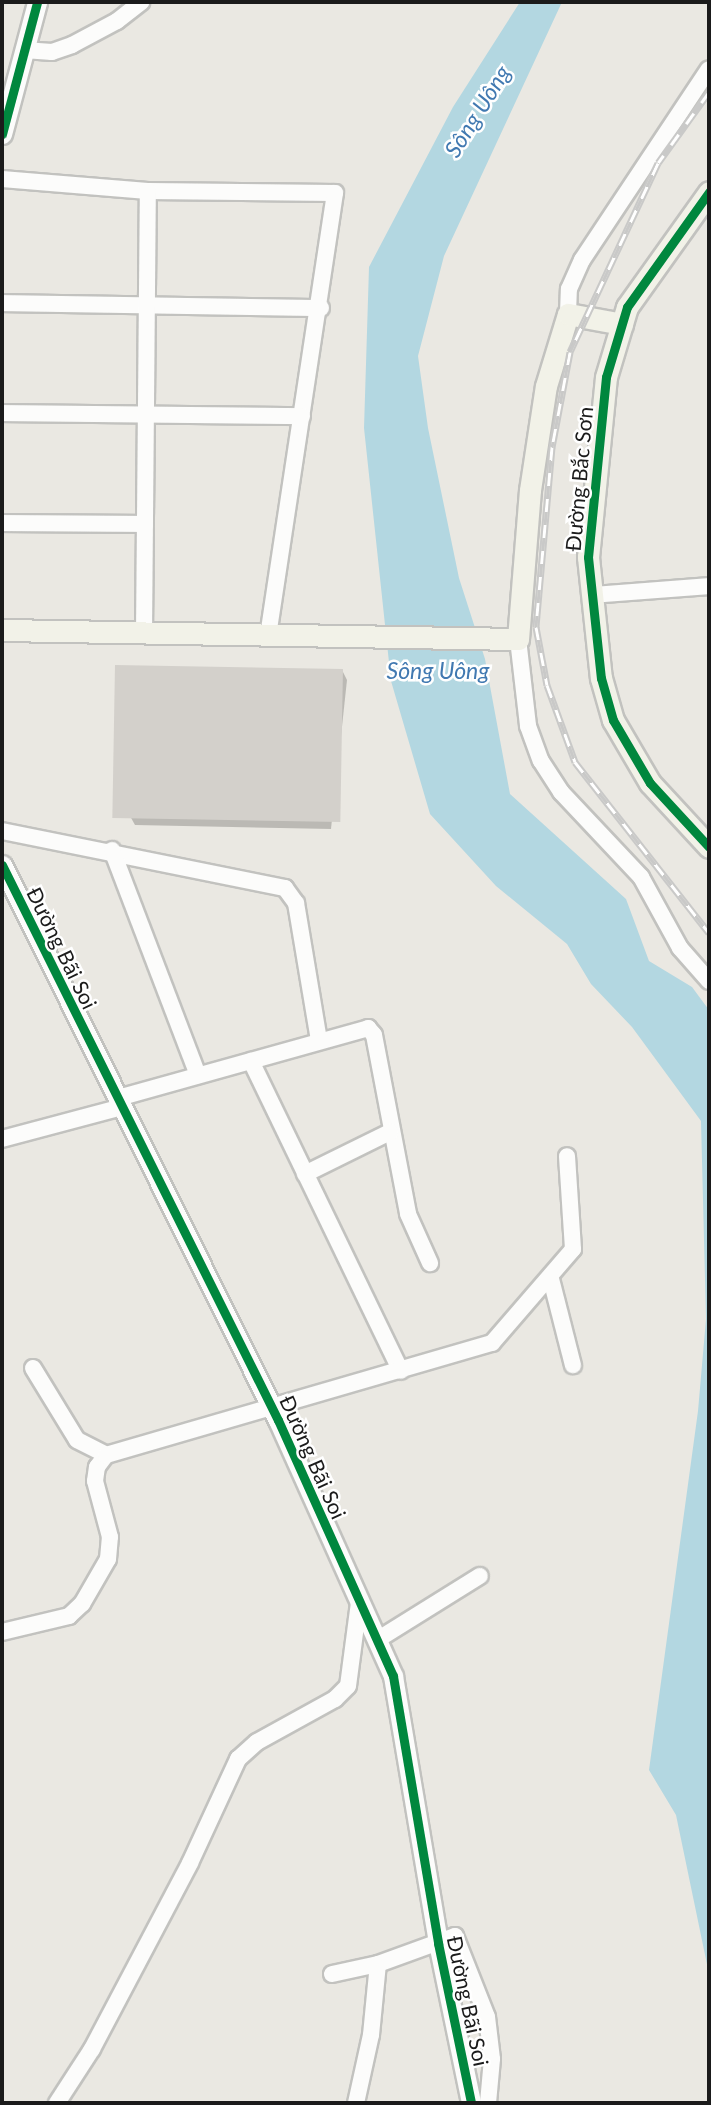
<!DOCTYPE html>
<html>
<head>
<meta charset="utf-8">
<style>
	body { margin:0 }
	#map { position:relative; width:711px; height:2105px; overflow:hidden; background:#eae8e2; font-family:Lato,sans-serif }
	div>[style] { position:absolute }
	.water>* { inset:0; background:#b3d7e1 }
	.shadow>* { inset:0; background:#0003 }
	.building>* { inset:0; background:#d3d0cb; transform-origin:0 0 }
	.roads { filter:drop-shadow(2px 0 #c2c2bf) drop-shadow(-2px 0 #c2c2bf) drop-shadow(0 2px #c2c2bf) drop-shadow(0 -2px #c2c2bf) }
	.minor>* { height:16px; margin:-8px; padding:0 8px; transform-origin:8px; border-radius:8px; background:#fcfcfb }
	.tertiary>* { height:19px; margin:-9.5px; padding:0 9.5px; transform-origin:9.5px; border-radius:9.5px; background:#fcfcfb }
	.secondary>* { height:21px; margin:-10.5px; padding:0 10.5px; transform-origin:10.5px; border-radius:10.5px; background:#f2f2e8 }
	.rail>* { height:7px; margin-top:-3.5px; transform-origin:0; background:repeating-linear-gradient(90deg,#fff 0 13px,#c9c9c8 0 26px); box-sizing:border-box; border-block:2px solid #c9c9c8 }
	.cycleway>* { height:9px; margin:-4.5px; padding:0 4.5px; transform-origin:4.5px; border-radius:4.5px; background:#00873e }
	span { translate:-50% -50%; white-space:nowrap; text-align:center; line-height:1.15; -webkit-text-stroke:5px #fff; paint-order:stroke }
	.street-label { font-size:21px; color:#1b1b1b }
	.water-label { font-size:23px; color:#4179b1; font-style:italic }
	.frame { position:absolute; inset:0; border:4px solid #1b1b1b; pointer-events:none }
</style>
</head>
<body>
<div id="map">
	<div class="water">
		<div style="clip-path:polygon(520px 2px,562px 2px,444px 256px,418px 356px,428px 428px,459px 578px,485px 659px,510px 794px,626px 899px,649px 961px,692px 987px,709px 1010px,709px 1974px,676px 1815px,649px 1770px,698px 1411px,706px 1319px,701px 1121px,632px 1027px,591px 984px,567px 944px,496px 886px,430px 814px,391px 681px,364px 428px,369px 267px,453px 107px)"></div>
	</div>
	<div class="shadow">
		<div style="clip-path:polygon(342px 670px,347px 680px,331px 829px,135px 825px,130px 816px)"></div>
	</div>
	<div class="building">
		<div style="left:115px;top:665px;width:228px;height:153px;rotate:1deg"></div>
	</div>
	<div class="roads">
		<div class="minor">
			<div style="left:24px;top:50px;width:28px;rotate:4deg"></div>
			<div style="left:52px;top:52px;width:21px;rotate:-19deg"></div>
			<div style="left:72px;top:45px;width:51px;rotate:-28.1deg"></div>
			<div style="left:117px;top:21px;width:31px;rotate:-38deg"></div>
			<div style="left:2px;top:179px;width:146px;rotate:4.7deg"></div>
			<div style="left:148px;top:191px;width:187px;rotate:0.6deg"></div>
			<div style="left:335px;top:193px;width:446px;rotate:98.6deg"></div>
			<div style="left:2px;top:303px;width:319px;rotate:0.9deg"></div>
			<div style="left:568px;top:314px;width:25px;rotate:-88deg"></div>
			<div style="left:569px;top:289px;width:32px;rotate:-66deg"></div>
			<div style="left:582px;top:260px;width:229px;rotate:-56.4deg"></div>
			<div style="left:2px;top:413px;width:300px;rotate:0.6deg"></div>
			<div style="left:2px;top:523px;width:143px;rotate:0.4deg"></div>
			<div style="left:592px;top:595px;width:117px;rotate:-4.4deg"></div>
			<div style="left:144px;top:633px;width:442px;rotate:-89.5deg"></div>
			<div style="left:518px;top:639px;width:88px;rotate:83.4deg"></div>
			<div style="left:528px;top:726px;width:37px;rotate:70deg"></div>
			<div style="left:541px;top:761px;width:37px;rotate:57deg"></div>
			<div style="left:561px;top:792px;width:117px;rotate:46.7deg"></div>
			<div style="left:641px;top:877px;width:81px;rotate:61.2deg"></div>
			<div style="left:680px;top:948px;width:44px;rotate:48.7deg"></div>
			<div style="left:2px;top:831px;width:289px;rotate:11.4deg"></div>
			<div style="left:285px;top:888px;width:19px;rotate:54deg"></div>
			<div style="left:296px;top:903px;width:139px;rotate:80.5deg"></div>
			<div style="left:112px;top:850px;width:241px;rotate:69.1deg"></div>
			<div style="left:251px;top:1061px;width:344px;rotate:64.2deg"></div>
			<div style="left:118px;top:1098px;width:260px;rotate:-15.6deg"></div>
			<div style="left:368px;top:1028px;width:9px;rotate:49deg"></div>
			<div style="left:374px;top:1035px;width:182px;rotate:79.2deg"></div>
			<div style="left:408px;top:1214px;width:54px;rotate:65.8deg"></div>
			<div style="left:2px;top:1139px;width:124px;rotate:-14.9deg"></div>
			<div style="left:305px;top:1174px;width:95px;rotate:-26.3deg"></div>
			<div style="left:551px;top:1279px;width:89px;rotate:75.7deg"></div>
			<div style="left:33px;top:1368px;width:84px;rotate:58.6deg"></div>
			<div style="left:77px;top:1440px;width:33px;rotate:27deg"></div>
			<div style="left:2px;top:1632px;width:69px;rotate:-13.4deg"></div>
			<div style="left:69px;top:1616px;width:18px;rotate:-43deg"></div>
			<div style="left:82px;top:1604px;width:52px;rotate:-60deg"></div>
			<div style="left:108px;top:1559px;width:22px;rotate:-85deg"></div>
			<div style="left:110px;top:1537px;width:58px;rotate:-105deg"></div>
			<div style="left:95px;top:1481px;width:14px;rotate:-82deg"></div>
			<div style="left:97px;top:1467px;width:15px;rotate:-53deg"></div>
			<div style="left:106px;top:1455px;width:402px;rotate:-16.2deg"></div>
			<div style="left:492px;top:1343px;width:124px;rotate:-49.2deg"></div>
			<div style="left:573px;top:1249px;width:93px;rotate:-93.7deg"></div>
			<div style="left:377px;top:1640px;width:121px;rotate:-31.9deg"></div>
			<div style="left:332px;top:1974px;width:47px;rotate:-12.3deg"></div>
			<div style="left:378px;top:1964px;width:82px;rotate:-20deg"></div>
			<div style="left:455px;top:1936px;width:87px;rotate:68.4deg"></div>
			<div style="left:487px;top:2017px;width:42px;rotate:83.2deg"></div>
			<div style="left:492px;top:2059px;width:44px;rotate:95.2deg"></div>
			<div style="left:57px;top:2103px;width:64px;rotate:-57.1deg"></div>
			<div style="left:92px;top:2049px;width:210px;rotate:-62.2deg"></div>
			<div style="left:190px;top:1863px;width:115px;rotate:-65.2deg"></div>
			<div style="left:238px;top:1759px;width:25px;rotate:-42deg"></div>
			<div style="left:257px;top:1742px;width:89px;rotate:-28.9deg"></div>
			<div style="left:335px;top:1699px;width:18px;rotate:-45deg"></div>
			<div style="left:348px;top:1686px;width:84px;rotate:-82.5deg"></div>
			<div style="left:356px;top:2103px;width:70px;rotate:-77.6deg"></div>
			<div style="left:371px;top:2035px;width:71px;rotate:-84.4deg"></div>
		</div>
		<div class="tertiary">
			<div style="left:2px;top:134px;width:137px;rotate:-75.1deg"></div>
			<div style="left:2px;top:865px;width:620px;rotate:63.56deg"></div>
			<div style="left:278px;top:1420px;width:281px;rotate:65.8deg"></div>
			<div style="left:393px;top:1676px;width:271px;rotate:80.4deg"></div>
			<div style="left:438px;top:1943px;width:163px;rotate:78.3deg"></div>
		</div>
		<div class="secondary">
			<div style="left:709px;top:192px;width:141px;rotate:125.5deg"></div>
			<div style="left:627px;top:307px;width:73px;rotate:106.7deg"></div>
			<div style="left:606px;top:377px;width:181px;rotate:95.7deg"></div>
			<div style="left:588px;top:557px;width:122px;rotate:83.9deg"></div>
			<div style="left:601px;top:678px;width:44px;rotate:74.1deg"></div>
			<div style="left:613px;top:720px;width:73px;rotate:59.6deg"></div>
			<div style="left:650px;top:783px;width:87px;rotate:47.3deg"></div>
			<div style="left:2px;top:630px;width:516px;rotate:1deg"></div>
			<div style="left:518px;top:639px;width:149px;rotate:-85.4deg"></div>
			<div style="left:530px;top:490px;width:105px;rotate:-81.3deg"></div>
			<div style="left:546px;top:386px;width:75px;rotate:-73deg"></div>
			<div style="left:568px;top:314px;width:55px;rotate:10.5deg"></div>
		</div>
	</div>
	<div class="rail">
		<div style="left:709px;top:92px;width:87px;rotate:125.7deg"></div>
		<div style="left:658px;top:163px;width:208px;rotate:115deg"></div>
		<div style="left:570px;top:352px;width:97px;rotate:100.7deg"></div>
		<div style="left:552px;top:447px;width:181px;rotate:95.1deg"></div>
		<div style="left:536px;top:627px;width:59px;rotate:79.3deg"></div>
		<div style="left:547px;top:685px;width:82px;rotate:70deg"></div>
		<div style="left:575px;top:762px;width:217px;rotate:51.9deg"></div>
	</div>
	<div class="cycleway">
		<div style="left:2px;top:134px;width:137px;rotate:-75.1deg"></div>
		<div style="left:709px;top:192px;width:141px;rotate:125.5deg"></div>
		<div style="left:627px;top:307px;width:73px;rotate:106.7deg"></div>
		<div style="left:606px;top:377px;width:181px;rotate:95.7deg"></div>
		<div style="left:588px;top:557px;width:122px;rotate:83.9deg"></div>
		<div style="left:601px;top:678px;width:44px;rotate:74.1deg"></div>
		<div style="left:613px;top:720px;width:73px;rotate:59.6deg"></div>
		<div style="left:650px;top:783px;width:87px;rotate:47.3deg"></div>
		<div style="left:2px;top:865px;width:620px;rotate:63.56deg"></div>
		<div style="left:278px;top:1420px;width:281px;rotate:65.8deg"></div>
		<div style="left:393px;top:1676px;width:271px;rotate:80.4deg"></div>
		<div style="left:438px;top:1943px;width:163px;rotate:78.3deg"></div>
	</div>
	<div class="street-label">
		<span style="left:579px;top:479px;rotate:-85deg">Đường Bắc Sơn</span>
		<span style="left:62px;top:948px;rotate:64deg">Đường Bãi Soi</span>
		<span style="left:313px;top:1457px;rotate:66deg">Đường Bãi Soi</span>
		<span style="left:468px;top:2001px;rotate:78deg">Đường Bãi Soi</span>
	</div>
	<div class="water-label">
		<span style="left:477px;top:111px;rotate:-58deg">Sông Uông</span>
		<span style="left:438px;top:670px">Sông Uông</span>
	</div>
	<div class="frame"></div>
</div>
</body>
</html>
